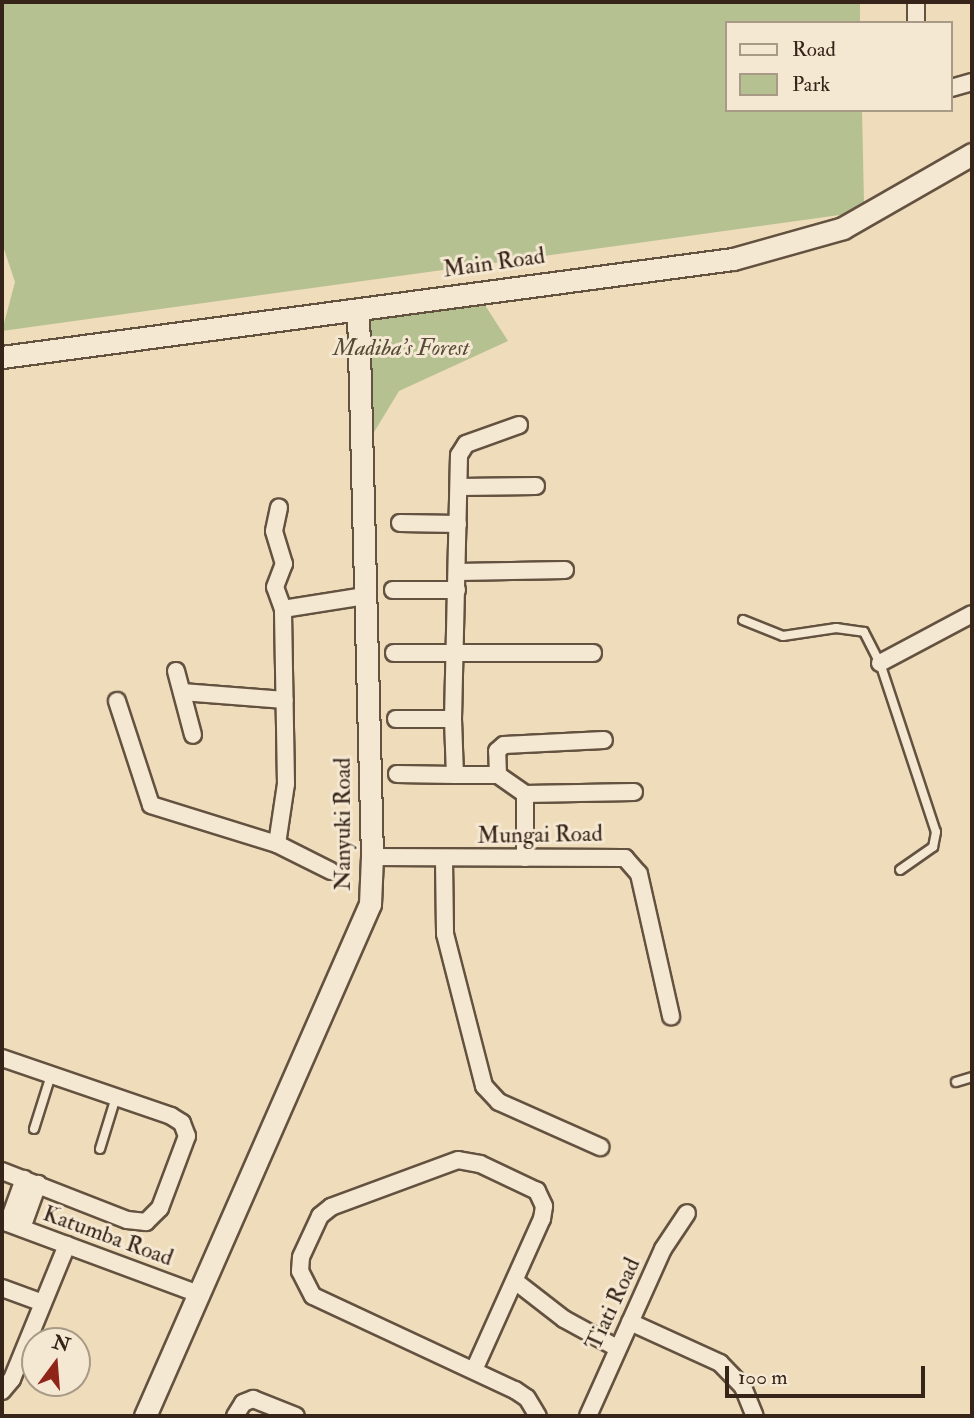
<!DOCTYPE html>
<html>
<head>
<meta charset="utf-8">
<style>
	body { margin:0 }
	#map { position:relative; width:974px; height:1418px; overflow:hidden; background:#efdcba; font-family:"IM FELL Double Pica",serif }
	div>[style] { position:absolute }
	.green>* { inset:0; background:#b6c192 }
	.roads { filter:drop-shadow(2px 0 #645241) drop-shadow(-2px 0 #645241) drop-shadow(0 2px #645241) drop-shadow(0 -2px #645241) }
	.lane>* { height:8px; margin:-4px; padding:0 4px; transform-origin:4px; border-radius:4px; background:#f5e8d2 }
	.street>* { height:16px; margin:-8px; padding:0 8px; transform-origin:8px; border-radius:8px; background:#f5e8d2 }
	.secondary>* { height:21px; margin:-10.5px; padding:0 10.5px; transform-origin:10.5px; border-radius:10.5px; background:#f5e8d2 }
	span { translate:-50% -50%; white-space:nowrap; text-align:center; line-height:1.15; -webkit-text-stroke:6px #f5e8d2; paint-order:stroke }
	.street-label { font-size:23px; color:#362419 }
	.park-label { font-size:23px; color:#564b37; font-style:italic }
	.frame { position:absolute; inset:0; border:4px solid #362419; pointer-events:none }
	.legend { position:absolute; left:725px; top:21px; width:228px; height:91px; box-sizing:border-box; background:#f5e8d2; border:2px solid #a99a88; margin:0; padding:9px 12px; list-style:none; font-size:21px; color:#362419 }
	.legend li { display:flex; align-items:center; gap:14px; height:35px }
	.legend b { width:35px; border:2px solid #a99a88 }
	.north { position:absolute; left:21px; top:1327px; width:70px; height:70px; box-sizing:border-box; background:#f5e8d2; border:2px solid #a99a88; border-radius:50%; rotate:16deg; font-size:19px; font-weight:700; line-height:28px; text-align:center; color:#362419 }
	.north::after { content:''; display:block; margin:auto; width:24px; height:32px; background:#8f2418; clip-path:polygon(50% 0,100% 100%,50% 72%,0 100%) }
	.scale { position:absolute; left:725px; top:1366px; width:200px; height:32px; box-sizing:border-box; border:4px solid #362419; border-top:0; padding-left:9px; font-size:21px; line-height:24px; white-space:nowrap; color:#362419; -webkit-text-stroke:5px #f5e8d2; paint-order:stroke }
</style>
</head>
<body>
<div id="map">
	<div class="green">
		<div style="clip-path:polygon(2px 2px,860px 2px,860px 23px,727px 23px,727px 110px,862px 110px,864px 203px,847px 214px,2px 331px,15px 282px,2px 243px)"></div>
		<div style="clip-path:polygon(483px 302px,508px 341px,399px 391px,368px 442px,366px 315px)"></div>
	</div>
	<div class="roads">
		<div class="lane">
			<div style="left:743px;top:620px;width:43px;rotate:21.8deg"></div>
			<div style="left:783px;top:636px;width:54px;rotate:-8.6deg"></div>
			<div style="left:836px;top:628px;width:28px;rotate:8deg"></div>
			<div style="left:864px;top:632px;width:35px;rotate:63deg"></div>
			<div style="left:880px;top:663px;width:178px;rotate:71.7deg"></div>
			<div style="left:936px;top:832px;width:15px;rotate:101deg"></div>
			<div style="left:933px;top:847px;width:40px;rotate:145.1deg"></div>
			<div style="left:956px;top:1082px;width:17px;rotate:-17deg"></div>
			<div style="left:34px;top:1129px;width:57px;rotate:-72.5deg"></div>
			<div style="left:100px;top:1149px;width:54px;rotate:-72.9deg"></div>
		</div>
		<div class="street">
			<div style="left:916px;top:2px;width:21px;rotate:90deg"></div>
			<div style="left:951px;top:88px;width:22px;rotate:-16deg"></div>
			<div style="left:519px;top:425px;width:56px;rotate:160.3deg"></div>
			<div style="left:466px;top:444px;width:13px;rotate:122deg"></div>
			<div style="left:459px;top:455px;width:264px;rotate:91.3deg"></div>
			<div style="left:453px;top:719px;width:56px;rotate:88deg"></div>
			<div style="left:455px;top:775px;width:43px"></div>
			<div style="left:498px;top:775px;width:33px;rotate:35deg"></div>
			<div style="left:525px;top:794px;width:64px;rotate:90deg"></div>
			<div style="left:460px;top:487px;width:76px;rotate:-0.8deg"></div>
			<div style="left:400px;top:523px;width:58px;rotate:1deg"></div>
			<div style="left:458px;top:572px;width:107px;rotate:-1.1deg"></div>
			<div style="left:393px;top:590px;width:64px"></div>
			<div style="left:283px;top:609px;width:83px;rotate:-9deg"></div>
			<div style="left:394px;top:653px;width:199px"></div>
			<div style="left:880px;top:663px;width:104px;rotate:-28deg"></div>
			<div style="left:176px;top:671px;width:66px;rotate:75.1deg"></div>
			<div style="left:182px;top:692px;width:103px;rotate:4.4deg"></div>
			<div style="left:117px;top:701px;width:109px;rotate:71.9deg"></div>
			<div style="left:151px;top:805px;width:132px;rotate:17.2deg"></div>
			<div style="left:277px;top:844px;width:61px;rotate:-81.5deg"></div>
			<div style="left:286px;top:784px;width:175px;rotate:-91deg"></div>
			<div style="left:283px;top:609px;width:23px;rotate:-110deg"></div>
			<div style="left:275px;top:587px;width:25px;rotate:-69deg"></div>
			<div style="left:284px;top:564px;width:34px;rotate:-107deg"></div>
			<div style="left:274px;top:531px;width:24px;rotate:-78deg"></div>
			<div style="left:396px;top:719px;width:57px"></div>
			<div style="left:397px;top:774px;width:58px;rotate:1deg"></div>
			<div style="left:498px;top:775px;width:24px;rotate:-92deg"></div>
			<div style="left:497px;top:751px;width:9px;rotate:-41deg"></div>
			<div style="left:504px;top:745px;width:100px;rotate:-2.9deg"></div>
			<div style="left:525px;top:794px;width:109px;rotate:-1.1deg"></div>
			<div style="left:277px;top:844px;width:60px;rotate:26.6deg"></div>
			<div style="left:372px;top:857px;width:253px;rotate:0.2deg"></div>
			<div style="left:625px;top:858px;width:21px;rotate:49deg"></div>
			<div style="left:639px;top:874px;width:146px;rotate:77.3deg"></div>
			<div style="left:444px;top:860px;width:74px;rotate:89.2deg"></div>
			<div style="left:445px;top:934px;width:157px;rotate:75.6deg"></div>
			<div style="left:484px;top:1086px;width:22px;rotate:47deg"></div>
			<div style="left:499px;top:1102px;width:111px;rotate:24deg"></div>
			<div style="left:2px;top:1058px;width:179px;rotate:18.9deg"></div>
			<div style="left:171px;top:1116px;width:13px;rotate:32deg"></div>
			<div style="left:182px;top:1123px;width:14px;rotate:69deg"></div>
			<div style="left:187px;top:1136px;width:77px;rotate:110.6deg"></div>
			<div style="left:160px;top:1208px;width:20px;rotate:135deg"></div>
			<div style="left:146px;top:1222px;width:19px;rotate:-174deg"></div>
			<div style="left:127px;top:1220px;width:134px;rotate:-158.6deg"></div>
			<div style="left:2px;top:1221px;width:209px;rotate:20.4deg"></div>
			<div style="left:8px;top:1223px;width:47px;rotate:-70deg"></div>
			<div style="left:22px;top:1228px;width:47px;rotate:-70deg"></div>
			<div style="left:515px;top:1281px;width:62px;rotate:37.8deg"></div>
			<div style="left:564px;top:1319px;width:60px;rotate:28.7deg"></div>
			<div style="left:2px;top:1288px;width:40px;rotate:20.2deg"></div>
			<div style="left:630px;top:1322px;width:99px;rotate:24.5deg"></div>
			<div style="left:720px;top:1363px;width:33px;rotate:46deg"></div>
			<div style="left:743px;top:1387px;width:31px;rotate:68deg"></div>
			<div style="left:474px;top:1370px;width:166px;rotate:-65.8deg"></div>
			<div style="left:542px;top:1219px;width:13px;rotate:-81deg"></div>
			<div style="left:544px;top:1206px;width:17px;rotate:-115deg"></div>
			<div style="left:537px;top:1191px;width:63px;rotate:-154.7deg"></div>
			<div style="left:480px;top:1164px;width:22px;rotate:-170deg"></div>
			<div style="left:458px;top:1160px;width:135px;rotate:159.7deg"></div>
			<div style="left:331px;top:1207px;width:14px;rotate:141deg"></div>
			<div style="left:320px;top:1216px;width:45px;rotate:114.9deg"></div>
			<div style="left:301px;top:1257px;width:14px;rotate:94deg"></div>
			<div style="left:300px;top:1271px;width:28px;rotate:63deg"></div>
			<div style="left:313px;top:1296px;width:223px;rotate:25deg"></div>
			<div style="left:515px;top:1390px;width:14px;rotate:34deg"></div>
			<div style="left:527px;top:1398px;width:21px;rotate:59deg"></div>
			<div style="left:2px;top:1391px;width:16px;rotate:-50deg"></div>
			<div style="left:12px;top:1379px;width:145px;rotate:-67.7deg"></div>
			<div style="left:235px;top:1416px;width:15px;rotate:-58deg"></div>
			<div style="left:243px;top:1403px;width:11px;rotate:-22deg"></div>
			<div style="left:253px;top:1399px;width:46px;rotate:21.6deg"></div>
			<div style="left:588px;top:1416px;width:183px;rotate:-65.8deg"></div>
			<div style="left:663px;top:1249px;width:43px;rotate:-56.3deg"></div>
		</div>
		<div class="secondary">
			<div style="left:2px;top:357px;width:738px;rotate:-7.64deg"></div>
			<div style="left:733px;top:259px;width:114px;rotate:-15.7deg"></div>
			<div style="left:843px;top:228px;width:149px;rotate:-29.8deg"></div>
			<div style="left:145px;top:1416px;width:559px;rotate:-66.28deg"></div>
			<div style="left:370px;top:904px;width:47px;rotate:-87.6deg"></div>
			<div style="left:372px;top:857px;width:547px;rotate:-91.47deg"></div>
		</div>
	</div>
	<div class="street-label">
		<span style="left:494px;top:263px;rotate:-8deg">Main Road</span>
		<span style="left:343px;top:824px;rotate:-90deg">Nanyuki Road</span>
		<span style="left:540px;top:835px;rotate:-1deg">Mungai Road</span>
		<span style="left:108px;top:1236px;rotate:20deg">Katumba Road</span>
		<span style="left:613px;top:1304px;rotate:-65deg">Tiati Road</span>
	</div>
	<div class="park-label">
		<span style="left:401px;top:348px">Madiba's Forest</span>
	</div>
	<div class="frame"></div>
	<ul class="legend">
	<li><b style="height:9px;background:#f5e8d2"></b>Road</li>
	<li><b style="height:19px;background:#b6c192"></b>Park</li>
	</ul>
	<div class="north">N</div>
	<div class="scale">100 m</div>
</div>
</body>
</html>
